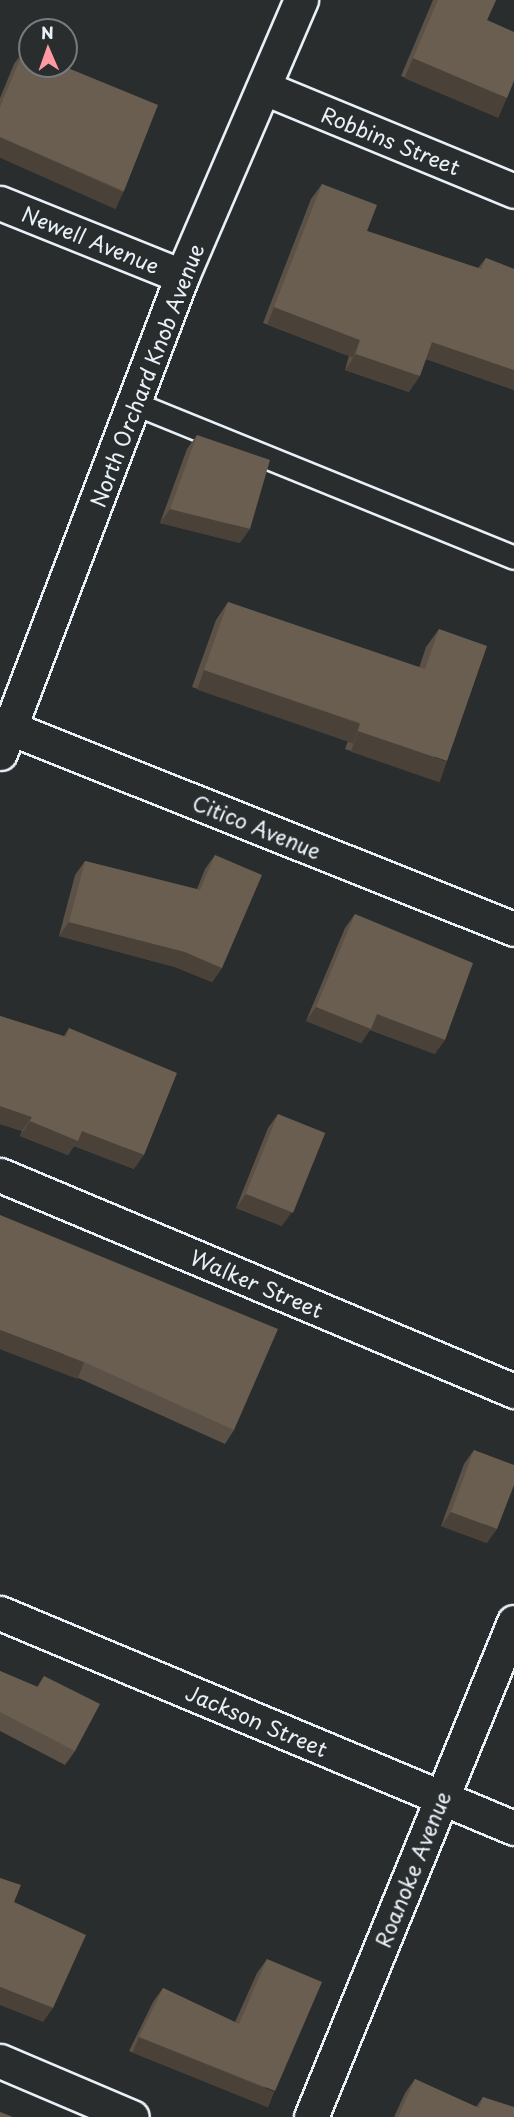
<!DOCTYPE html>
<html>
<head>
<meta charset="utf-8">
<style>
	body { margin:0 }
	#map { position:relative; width:514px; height:2117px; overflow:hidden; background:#2a2d2e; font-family:"Playpen Sans",sans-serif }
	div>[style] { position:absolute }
	.roads { filter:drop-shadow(2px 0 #e8f1f8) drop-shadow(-2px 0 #e8f1f8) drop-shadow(0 2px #e8f1f8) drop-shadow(0 -2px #e8f1f8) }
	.service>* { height:22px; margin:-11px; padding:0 11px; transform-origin:11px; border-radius:11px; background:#2a2d2e }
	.minor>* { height:33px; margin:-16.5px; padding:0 16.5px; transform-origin:16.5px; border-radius:16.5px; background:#2a2d2e }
	.wall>* { inset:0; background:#5b5146 }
	.shaded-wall>* { inset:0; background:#4a4239; transform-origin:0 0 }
	.building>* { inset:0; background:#6a5e51; transform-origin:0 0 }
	span { translate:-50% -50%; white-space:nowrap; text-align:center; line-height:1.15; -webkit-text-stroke:4.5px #2a2d2e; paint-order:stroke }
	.street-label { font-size:21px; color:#e8f1f8 }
	.north { position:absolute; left:18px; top:18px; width:60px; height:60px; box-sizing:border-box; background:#2a2d2e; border:2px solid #767b7f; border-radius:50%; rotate:358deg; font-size:16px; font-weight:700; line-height:24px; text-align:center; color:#e8f1f8 }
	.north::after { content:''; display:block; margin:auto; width:21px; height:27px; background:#ff9aa2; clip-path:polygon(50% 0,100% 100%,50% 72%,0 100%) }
</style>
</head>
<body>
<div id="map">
	<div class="roads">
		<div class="service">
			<div style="left:133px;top:403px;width:411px;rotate:22.1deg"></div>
		</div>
		<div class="minor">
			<div style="left:267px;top:89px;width:267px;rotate:22.4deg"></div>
			<div style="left:0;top:203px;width:196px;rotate:21.9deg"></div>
			<div style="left:0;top:724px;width:553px;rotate:21.74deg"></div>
			<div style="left:0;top:753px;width:511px;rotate:-69.12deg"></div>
			<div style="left:182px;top:276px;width:301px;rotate:-66.7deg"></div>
			<div style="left:0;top:1175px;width:558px;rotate:22.79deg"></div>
			<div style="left:0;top:1613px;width:557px;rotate:22.7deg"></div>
			<div style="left:0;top:2061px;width:143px;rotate:23deg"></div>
			<div style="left:311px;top:2117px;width:535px;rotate:-67.7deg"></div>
		</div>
	</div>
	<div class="wall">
		<div style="clip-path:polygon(433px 0,496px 0,487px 20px,495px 116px,401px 76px)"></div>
		<div style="clip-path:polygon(24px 50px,124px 191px,114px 205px,0 156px,0 98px,14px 64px)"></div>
		<div style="clip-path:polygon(322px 184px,367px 231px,478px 268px,486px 258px,514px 269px,514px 390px,426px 359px,409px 392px,345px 370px,349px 356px,263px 323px,311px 199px)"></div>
		<div style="clip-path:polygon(197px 435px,240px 543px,160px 523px,187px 449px)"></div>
		<div style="clip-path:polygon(228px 602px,419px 668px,426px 647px,439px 629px,434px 779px,345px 749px,348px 741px,192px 687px,216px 620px)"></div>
		<div style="clip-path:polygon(215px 855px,222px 968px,212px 982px,175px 967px,59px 936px,75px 875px,85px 861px,197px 889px,205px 869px)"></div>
		<div style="clip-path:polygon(355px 914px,435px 1054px,370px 1030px,361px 1043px,306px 1021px,345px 928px)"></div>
		<div style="clip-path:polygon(0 1016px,64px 1036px,69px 1028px,134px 1169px,74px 1146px,68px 1155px,20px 1136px,22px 1131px,0 1124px)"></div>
		<div style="clip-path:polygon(278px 1114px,282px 1226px,236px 1208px,268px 1128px)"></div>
		<div style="clip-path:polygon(0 1215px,234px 1430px,225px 1444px,74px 1376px)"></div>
		<div style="clip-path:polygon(474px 1450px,487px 1543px,441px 1526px,464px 1464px)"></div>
		<div style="clip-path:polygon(0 1671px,37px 1687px,44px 1676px,75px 1751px,65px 1765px,0 1731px)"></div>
		<div style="clip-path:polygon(267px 1959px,265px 2105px,129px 2051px,153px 2002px,163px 1988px,235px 2022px,257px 1973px)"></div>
		<div style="clip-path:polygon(415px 2079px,476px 2107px,483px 2097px,514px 2117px,394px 2117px,405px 2093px)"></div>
	</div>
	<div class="shaded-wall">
		<div style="left:413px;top:58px;width:102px;height:22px;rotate:23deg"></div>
		<div style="left:0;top:137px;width:135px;height:19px;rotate:24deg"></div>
		<div style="left:274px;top:307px;width:92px;height:19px;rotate:21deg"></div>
		<div style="clip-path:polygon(432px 342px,514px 370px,514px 390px,421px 357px)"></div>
		<div style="clip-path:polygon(356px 354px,420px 376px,409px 392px,345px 370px)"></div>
		<div style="clip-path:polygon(170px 509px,250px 529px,240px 543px,160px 523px)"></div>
		<div style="left:204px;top:670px;width:165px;height:21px;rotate:19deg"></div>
		<div style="left:358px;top:731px;width:94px;height:22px;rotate:19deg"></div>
		<div style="clip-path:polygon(69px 922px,185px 952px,222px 968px,212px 982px,175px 967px,59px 936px)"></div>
		<div style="clip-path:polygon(316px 1007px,377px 1014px,445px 1040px,435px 1054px,370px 1030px,361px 1043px,306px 1021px)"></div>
		<div style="clip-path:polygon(0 1106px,32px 1117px,22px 1131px,0 1124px)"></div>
		<div style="clip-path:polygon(30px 1121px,82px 1131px,144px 1155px,134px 1169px,74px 1146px,68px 1155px,20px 1136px)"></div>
		<div style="clip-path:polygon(246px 1194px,292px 1212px,282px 1226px,236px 1208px)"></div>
		<div style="left:0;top:1330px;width:90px;height:18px;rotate:21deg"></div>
		<div style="clip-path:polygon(451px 1512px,497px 1529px,487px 1543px,441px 1526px)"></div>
		<div style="clip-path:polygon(0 1987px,53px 2008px,43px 2022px,0 2005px)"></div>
		<div style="left:139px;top:2037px;width:146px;height:17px;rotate:22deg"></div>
	</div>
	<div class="building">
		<div style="clip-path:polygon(438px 0,496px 0,487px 20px,514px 32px,514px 81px,507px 98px,413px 58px)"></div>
		<div style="clip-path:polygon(24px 50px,30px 52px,30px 66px,63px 66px,158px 105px,124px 191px,0 137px,0 107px)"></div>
		<div style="clip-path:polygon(322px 184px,377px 205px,367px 231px,481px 269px,486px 258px,514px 269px,514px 370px,432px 342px,420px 376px,356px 354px,360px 340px,274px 307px)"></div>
		<div style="clip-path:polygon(197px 435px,270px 460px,250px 529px,170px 509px)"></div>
		<div style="clip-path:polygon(228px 602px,425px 669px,439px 629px,487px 646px,447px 761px,358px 731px,360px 723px,204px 670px)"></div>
		<div style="clip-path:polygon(215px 855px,262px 875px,222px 968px,185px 952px,69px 922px,85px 861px,200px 890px)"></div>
		<div style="clip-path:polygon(355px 914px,473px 963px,445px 1040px,377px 1014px,371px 1029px,316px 1007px)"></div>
		<div style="clip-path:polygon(0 1016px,66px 1037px,69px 1028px,177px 1073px,144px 1155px,82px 1131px,78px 1141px,30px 1121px,32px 1117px,0 1106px)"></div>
		<div style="left:278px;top:1114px;width:51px;height:86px;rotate:22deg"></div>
		<div style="clip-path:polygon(0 1215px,278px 1329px,234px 1430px,84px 1362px,0 1330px)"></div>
		<div style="clip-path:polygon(474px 1450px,514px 1465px,514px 1485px,497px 1529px,451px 1512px)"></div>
		<div style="clip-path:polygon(0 1671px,38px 1687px,44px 1676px,100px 1704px,75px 1751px,0 1712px)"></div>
		<div style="clip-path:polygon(0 1878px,21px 1885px,14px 1902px,86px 1935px,53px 2008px,0 1987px)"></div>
		<div style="clip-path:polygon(267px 1959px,322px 1982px,275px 2091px,139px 2037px,163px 1988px,239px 2024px)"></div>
		<div style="clip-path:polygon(415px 2079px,479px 2108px,483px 2097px,514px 2107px,514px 2117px,398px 2117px)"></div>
		<div style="clip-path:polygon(0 2112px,13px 2117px,0 2117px)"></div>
	</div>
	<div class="street-label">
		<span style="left:391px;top:140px;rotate:22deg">Robbins Street</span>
		<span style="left:91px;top:239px;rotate:22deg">Newell Avenue</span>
		<span style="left:146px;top:375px;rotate:-69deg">North Orchard Knob Avenue</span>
		<span style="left:257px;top:826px;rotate:22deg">Citico Avenue</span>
		<span style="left:257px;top:1283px;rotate:23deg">Walker Street</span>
		<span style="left:257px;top:1720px;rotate:23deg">Jackson Street</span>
		<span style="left:412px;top:1869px;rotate:-68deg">Roanoke Avenue</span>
	</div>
	<div class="north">N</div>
</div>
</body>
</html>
